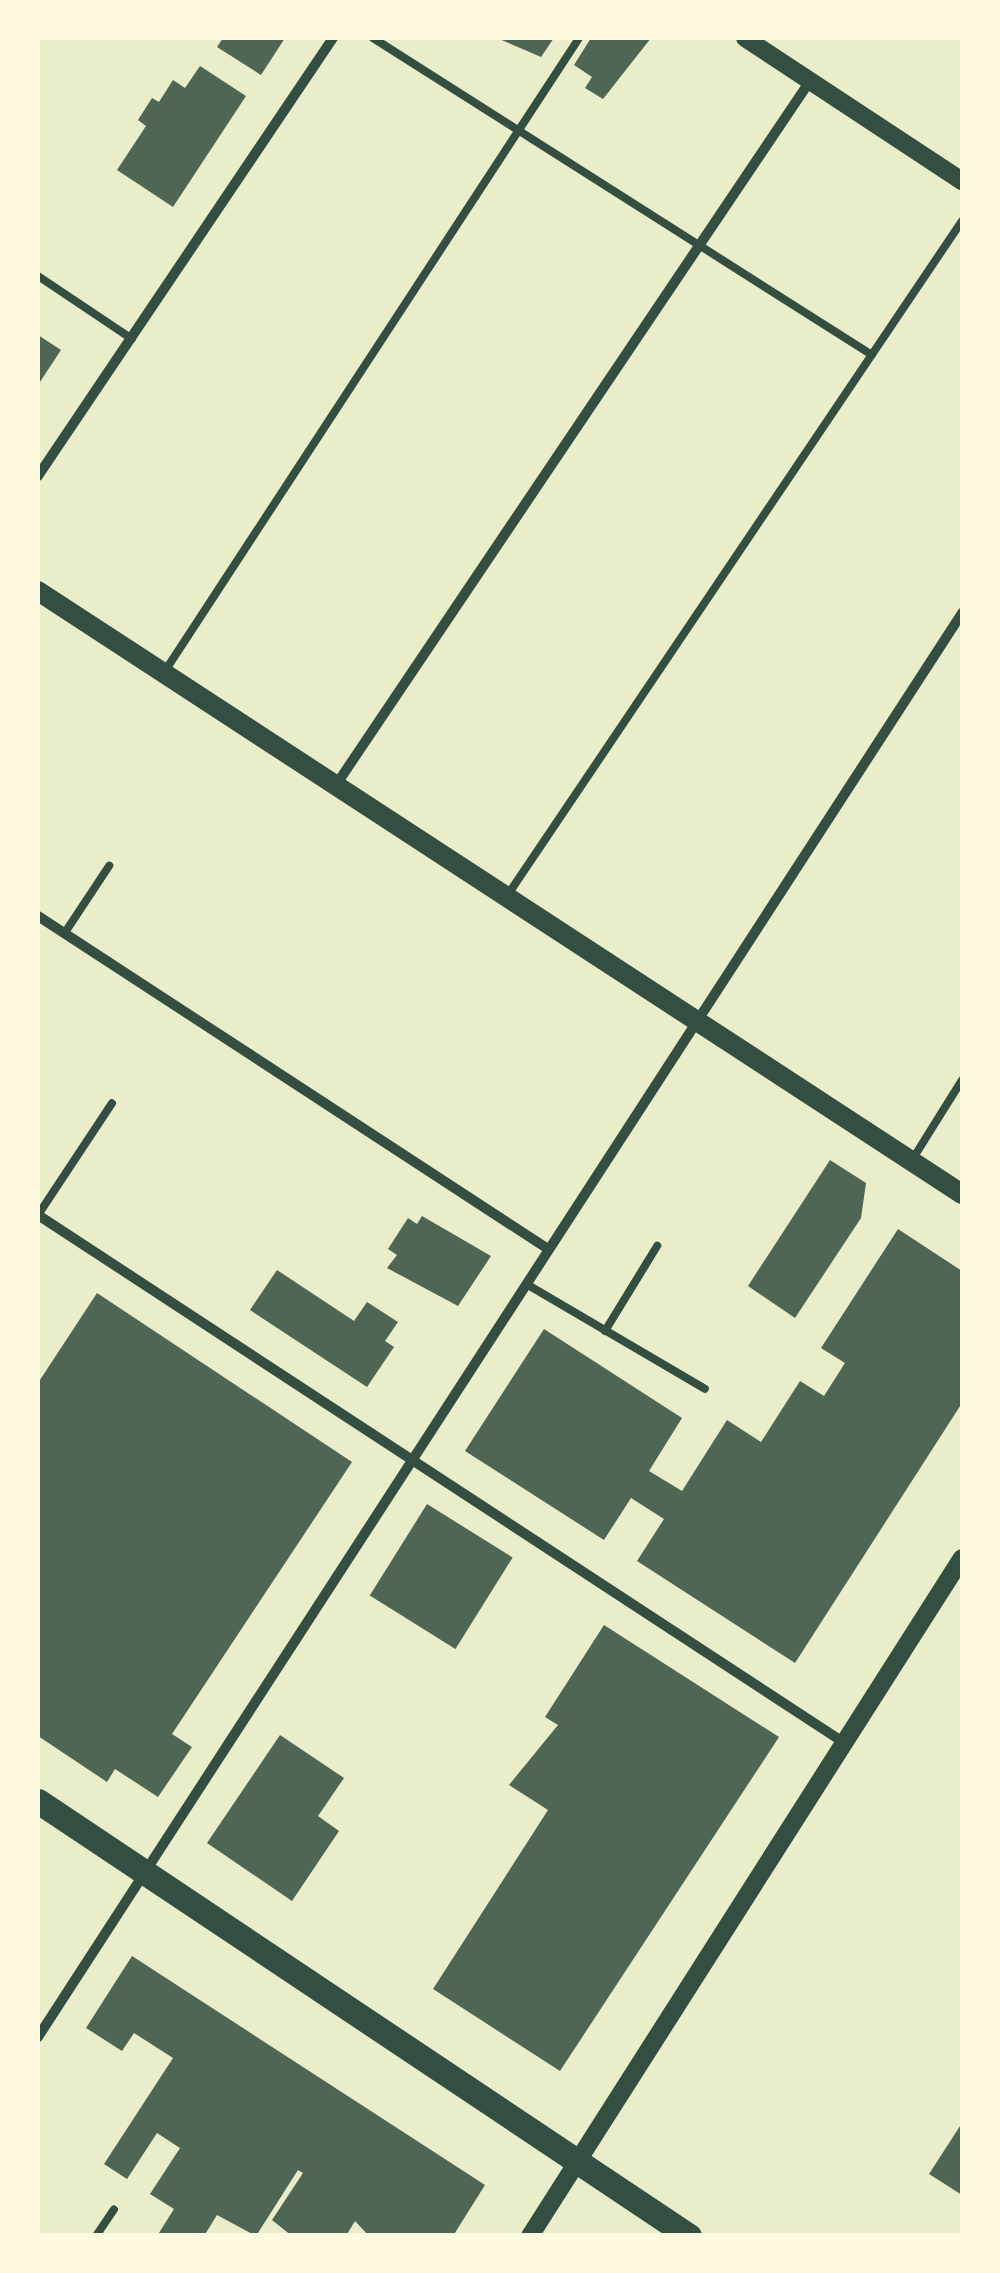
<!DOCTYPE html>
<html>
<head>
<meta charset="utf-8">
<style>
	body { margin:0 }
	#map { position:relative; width:1000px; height:2273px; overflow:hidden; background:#e9edc9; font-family:Helvetica,sans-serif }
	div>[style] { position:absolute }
	.building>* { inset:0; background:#4f6655; transform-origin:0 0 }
	.service>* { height:8px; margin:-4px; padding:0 4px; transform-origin:4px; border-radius:4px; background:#344e41 }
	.minor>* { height:10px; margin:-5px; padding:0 5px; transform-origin:5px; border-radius:5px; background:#344e41 }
	.tertiary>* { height:18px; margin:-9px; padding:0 9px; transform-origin:9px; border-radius:9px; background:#344e41 }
	.secondary>* { height:20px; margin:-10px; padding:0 10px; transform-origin:10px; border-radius:10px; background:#344e41 }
	.primary>* { height:25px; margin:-12.5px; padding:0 12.5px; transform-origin:12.5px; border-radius:12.5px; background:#344e41 }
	span { translate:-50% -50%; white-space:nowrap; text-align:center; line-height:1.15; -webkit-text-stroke:8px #fefae0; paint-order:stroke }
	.frame { position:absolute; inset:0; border:40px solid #fefae0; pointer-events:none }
</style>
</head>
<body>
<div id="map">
	<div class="building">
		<div style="clip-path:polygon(223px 38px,285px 38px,261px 75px,217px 47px)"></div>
		<div style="clip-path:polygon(497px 38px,554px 38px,541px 57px)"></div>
		<div style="clip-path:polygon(591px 38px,651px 38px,603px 99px,585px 88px,592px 77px,574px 65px)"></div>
		<div style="clip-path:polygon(200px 66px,246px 96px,173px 207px,117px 170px,146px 126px,138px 120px,152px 98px,159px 102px,173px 80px,185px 88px)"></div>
		<div style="clip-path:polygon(38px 335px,61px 350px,38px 385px)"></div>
		<div style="clip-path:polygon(830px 1160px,866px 1183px,861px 1218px,795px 1318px,748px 1286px)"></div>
		<div style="clip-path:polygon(422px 1216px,491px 1256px,458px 1306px,387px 1268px,397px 1255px,388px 1249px,408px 1218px,417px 1224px)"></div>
		<div style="clip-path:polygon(898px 1229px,962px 1271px,962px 1403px,795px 1663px,637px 1561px,664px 1519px,631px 1498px,604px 1540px,465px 1451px,544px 1329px,682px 1418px,649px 1471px,682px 1491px,727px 1420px,761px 1442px,800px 1381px,824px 1396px,845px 1363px,821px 1348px)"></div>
		<div style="clip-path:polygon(277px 1270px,354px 1321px,367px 1302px,398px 1322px,385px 1341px,394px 1347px,367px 1387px,250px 1310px)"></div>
		<div style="clip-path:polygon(97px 1293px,352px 1462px,172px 1734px,192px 1747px,158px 1797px,115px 1769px,107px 1782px,38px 1736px,38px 1383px)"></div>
		<div style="left:427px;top:1504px;width:101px;height:108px;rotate:32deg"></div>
		<div style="clip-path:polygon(604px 1625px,779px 1737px,560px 2071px,433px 1989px,548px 1810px,509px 1785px,558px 1725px,545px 1717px)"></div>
		<div style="clip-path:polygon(280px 1735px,344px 1778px,318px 1816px,339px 1831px,292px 1901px,207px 1843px)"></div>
		<div style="clip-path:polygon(132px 1956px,485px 2185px,453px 2236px,369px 2236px,355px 2221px,346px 2236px,292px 2236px,272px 2220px,303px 2173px,298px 2170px,256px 2236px,217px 2215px,204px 2236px,157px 2236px,174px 2209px,150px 2194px,180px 2148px,157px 2133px,127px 2179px,104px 2164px,173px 2058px,134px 2033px,122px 2051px,86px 2028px)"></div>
		<div style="clip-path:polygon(962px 2123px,962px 2195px,929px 2174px)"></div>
	</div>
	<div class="service">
		<div style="left:373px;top:38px;width:591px;rotate:32.43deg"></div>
		<div style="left:38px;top:276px;width:113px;rotate:33.8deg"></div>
		<div style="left:165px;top:671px;width:756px;rotate:-56.81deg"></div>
		<div style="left:507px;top:896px;width:814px;rotate:-56.02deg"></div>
		<div style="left:64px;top:934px;width:82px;rotate:-56.5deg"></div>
		<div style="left:912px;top:1160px;width:94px;rotate:-58deg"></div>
		<div style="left:38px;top:1215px;width:134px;rotate:-56.5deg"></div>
		<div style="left:528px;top:1285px;width:205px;rotate:30.4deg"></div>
		<div style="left:605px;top:1331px;width:100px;rotate:-58.5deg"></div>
		<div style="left:96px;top:2236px;width:32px;rotate:-56deg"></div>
	</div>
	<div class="minor">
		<div style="left:38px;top:476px;width:528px;rotate:-56.04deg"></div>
		<div style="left:336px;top:785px;width:849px;rotate:-56.05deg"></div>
		<div style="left:38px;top:916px;width:609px;rotate:33.14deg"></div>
		<div style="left:38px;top:1215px;width:962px;rotate:33.21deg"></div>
		<div style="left:38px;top:2037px;width:1698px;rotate:-57.02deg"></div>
	</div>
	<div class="tertiary">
		<div style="left:745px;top:38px;width:260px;rotate:33.4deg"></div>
		<div style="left:530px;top:2236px;width:804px;rotate:-57.5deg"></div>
	</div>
	<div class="secondary">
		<div style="left:38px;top:591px;width:1103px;rotate:33.13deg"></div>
	</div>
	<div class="primary">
		<div style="left:38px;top:1801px;width:783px;rotate:33.75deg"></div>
	</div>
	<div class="frame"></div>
</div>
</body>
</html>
